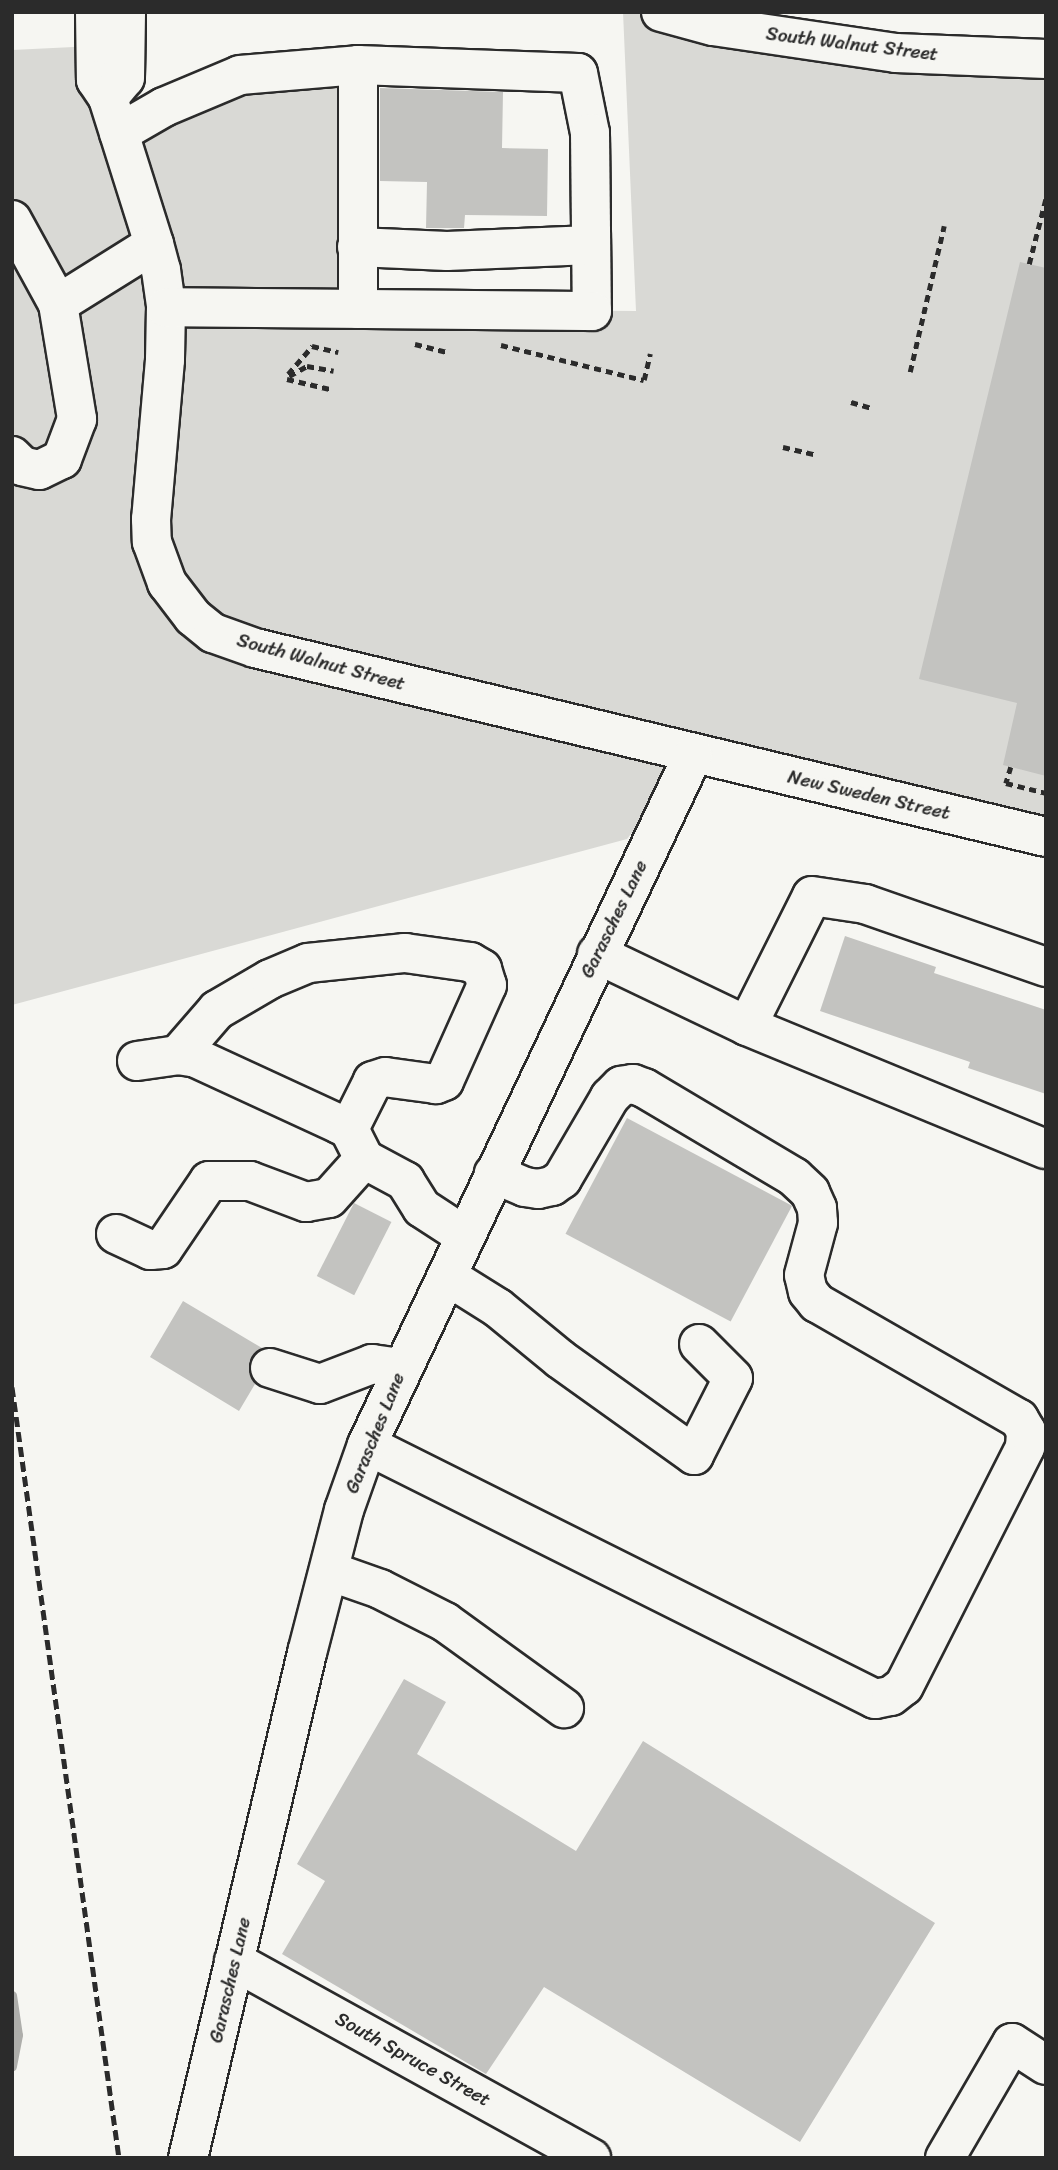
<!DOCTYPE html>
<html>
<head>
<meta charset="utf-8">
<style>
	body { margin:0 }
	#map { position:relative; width:1058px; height:2170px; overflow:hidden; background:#f6f6f2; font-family:Sriracha,sans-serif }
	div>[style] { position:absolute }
	.green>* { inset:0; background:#d9d9d5 }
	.stream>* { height:9px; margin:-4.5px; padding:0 4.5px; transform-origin:4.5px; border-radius:4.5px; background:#aeaeab }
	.building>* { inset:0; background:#c3c3c0; transform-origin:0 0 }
	.path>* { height:4.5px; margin-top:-2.25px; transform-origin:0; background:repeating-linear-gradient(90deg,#2b2b2b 0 7px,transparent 0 12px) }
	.roads { filter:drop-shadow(2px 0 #2b2b2b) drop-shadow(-2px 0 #2b2b2b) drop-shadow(0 2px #2b2b2b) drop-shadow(0 -2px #2b2b2b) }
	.minor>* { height:38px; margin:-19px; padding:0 19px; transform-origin:19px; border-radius:19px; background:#f6f6f2 }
	.major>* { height:38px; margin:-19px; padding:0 19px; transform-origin:19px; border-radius:19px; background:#f6f6f2 }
	.rail>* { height:5px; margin-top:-2.5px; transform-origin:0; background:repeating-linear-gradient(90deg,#2b2b2b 0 10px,transparent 0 15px) }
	span { translate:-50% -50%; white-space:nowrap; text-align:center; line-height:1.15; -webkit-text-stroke:6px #f6f6f2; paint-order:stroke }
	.street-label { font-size:19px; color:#2b2b2b }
	.frame { position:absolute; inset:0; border:14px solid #2b2b2b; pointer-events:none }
</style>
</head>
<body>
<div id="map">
	<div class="green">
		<div style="clip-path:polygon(623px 12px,673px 12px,1046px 59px,1046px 837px,693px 755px,627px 839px,12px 1005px,12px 50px,94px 46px,119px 133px,164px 107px,358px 65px,358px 309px,636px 311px)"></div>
	</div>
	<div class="stream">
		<div style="left:12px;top:1995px;width:40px;rotate:81.5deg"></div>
		<div style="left:18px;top:2035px;width:32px;rotate:101deg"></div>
	</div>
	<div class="building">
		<div style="clip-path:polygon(380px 88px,503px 92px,502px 148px,548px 149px,547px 216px,465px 215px,464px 228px,426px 228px,427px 182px,380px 181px)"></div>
		<div style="clip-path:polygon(1020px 262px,1046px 268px,1046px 776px,1003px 765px,1017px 703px,919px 679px)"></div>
		<div style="clip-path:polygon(845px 936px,936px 967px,934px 973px,1046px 1010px,1046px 1094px,968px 1068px,970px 1062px,820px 1011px)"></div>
		<div style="left:627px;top:1118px;width:187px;height:131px;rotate:28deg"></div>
		<div style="left:354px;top:1203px;width:42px;height:82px;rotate:27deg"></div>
		<div style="clip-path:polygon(183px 1301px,262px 1348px,249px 1361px,249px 1373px,255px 1384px,239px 1411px,150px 1357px)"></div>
		<div style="clip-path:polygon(404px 1679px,446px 1702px,417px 1754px,576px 1851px,643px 1741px,935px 1923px,800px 2142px,544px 1987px,486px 2074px,282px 1954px,325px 1881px,297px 1864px)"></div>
	</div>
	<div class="path">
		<div style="left:1029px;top:264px;width:68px;rotate:-75.6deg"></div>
		<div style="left:415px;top:344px;width:34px;rotate:14deg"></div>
		<div style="left:501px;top:345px;width:147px;rotate:13.8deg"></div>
		<div style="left:644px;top:380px;width:27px;rotate:-77deg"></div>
		<div style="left:910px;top:372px;width:150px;rotate:-76.9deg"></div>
		<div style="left:288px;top:374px;width:37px;rotate:-49deg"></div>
		<div style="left:312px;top:346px;width:27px;rotate:13deg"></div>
		<div style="left:289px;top:376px;width:21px;rotate:-29deg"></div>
		<div style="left:307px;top:366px;width:27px;rotate:10deg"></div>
		<div style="left:287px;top:379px;width:44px;rotate:13.1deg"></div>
		<div style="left:851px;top:402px;width:22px;rotate:16deg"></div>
		<div style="left:783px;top:447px;width:35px;rotate:13deg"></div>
		<div style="left:1011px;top:767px;width:17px;rotate:107deg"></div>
		<div style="left:1006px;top:783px;width:41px;rotate:14deg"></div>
	</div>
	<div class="roads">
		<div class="minor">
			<div style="left:95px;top:12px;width:68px;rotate:89.2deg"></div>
			<div style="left:96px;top:80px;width:22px;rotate:56deg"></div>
			<div style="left:108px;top:98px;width:153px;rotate:72.5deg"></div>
			<div style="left:154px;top:244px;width:27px;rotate:75deg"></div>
			<div style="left:161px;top:270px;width:37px;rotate:82deg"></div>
			<div style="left:166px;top:307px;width:53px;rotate:91.1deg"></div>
			<div style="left:165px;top:360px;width:160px;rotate:95deg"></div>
			<div style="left:151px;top:519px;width:23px;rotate:88deg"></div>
			<div style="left:152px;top:542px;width:44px;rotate:69.9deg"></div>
			<div style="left:167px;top:583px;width:43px;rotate:52.6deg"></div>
			<div style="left:193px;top:617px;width:26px;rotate:39deg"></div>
			<div style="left:213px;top:633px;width:45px;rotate:19.7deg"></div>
			<div style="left:255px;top:648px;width:813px;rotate:13.44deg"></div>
			<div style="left:108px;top:98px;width:26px;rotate:-50deg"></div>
			<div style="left:125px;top:78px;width:66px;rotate:-89.1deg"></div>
			<div style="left:119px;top:133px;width:52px;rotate:-30deg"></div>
			<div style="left:164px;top:107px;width:82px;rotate:-22.8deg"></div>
			<div style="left:240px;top:75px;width:118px;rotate:-4.8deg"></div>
			<div style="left:358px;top:65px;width:220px;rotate:2.1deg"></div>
			<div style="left:578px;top:73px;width:61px;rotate:78.7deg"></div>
			<div style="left:590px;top:133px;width:178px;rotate:89.4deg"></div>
			<div style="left:592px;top:311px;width:426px;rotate:-179.5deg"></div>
			<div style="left:12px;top:220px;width:96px;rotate:61.3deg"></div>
			<div style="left:58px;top:304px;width:117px;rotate:80.6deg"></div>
			<div style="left:77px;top:419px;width:43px;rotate:110.6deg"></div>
			<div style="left:62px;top:459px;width:25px;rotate:154deg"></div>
			<div style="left:39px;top:470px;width:17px;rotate:-167deg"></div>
			<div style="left:22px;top:466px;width:14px;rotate:-135deg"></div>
			<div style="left:357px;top:247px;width:90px;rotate:2.5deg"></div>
			<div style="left:447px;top:251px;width:144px;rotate:-2.4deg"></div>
			<div style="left:58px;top:304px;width:113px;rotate:-32deg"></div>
			<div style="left:358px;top:309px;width:244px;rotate:-90deg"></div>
			<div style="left:597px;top:954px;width:166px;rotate:25.6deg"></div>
			<div style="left:747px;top:1026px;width:323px;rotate:22.4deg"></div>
			<div style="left:747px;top:1026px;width:145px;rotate:-63.4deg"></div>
			<div style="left:812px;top:896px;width:54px;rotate:8.6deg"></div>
			<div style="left:865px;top:904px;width:192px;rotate:19.2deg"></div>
			<div style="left:178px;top:1055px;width:60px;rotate:-49.1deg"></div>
			<div style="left:217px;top:1010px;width:61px;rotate:-30.3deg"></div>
			<div style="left:270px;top:979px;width:41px;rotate:-22.8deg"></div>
			<div style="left:308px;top:963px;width:98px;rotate:-5.9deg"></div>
			<div style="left:405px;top:953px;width:66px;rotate:7.9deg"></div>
			<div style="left:470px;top:962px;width:14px;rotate:30deg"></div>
			<div style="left:482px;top:969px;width:17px;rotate:73deg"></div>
			<div style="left:487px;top:985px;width:105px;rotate:114.1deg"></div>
			<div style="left:444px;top:1081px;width:9px;rotate:159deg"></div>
			<div style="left:436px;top:1084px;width:51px;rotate:-172.2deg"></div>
			<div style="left:385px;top:1077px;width:13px;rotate:162deg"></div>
			<div style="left:373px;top:1081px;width:54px;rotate:116.6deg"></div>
			<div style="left:137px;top:1061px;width:41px;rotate:-8.3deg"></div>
			<div style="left:178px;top:1055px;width:18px;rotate:9deg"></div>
			<div style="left:196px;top:1058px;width:157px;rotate:24.8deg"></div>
			<div style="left:339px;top:1124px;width:11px;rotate:27deg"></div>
			<div style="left:349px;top:1129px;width:34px;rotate:63deg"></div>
			<div style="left:364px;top:1159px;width:47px;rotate:28.2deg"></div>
			<div style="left:405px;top:1181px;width:32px;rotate:58deg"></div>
			<div style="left:422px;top:1208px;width:51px;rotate:33.1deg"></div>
			<div style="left:116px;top:1234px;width:38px;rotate:25deg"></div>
			<div style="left:150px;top:1250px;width:13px;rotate:-4deg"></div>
			<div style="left:163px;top:1249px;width:82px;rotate:-55.9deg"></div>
			<div style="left:209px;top:1181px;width:41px"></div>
			<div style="left:250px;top:1181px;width:60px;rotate:20.6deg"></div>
			<div style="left:306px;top:1202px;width:23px;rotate:-10deg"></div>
			<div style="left:329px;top:1198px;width:52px;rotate:-48.1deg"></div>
			<div style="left:447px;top:1276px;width:60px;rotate:32.1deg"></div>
			<div style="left:498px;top:1308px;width:80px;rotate:39.4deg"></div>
			<div style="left:560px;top:1359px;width:165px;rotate:35.6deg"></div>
			<div style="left:694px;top:1455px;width:86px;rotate:-63.1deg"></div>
			<div style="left:733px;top:1378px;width:48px;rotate:-135deg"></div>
			<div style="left:270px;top:1368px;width:52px;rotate:17.7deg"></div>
			<div style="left:320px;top:1384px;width:56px;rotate:-21deg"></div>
			<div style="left:372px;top:1364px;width:29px;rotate:8deg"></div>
			<div style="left:367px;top:1445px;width:568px;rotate:26.57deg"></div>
			<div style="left:875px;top:1699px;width:16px;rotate:-11deg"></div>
			<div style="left:891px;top:1696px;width:16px;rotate:-38deg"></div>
			<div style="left:904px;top:1686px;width:268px;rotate:-63.1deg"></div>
			<div style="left:1025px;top:1447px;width:16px;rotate:-86deg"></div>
			<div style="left:1026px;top:1431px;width:14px;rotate:-120deg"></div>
			<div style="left:1019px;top:1419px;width:233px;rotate:-150.1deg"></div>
			<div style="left:817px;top:1303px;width:14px;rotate:-129deg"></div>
			<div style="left:808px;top:1292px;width:17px;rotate:-103deg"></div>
			<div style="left:804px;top:1275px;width:54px;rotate:-74.9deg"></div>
			<div style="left:818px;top:1223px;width:15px;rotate:-94deg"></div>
			<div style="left:817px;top:1208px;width:17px;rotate:-114deg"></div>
			<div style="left:810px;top:1192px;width:22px;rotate:-137deg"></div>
			<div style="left:794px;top:1177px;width:174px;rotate:-149.3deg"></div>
			<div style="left:644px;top:1088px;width:12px;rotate:-160deg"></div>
			<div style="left:633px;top:1084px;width:12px;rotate:171deg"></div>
			<div style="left:621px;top:1086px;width:16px;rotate:135deg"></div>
			<div style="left:610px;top:1097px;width:95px;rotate:120.3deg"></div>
			<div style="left:562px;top:1179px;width:12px;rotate:145deg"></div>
			<div style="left:552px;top:1186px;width:14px;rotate:168deg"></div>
			<div style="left:538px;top:1189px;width:13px;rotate:-171deg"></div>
			<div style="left:525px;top:1187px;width:34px;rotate:-157deg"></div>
			<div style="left:329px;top:1571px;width:54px;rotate:19.4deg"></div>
			<div style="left:380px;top:1589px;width:73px;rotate:26.9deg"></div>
			<div style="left:445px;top:1622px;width:147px;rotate:35.9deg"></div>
			<div style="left:234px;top:1961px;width:408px;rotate:28.9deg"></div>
			<div style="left:188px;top:2158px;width:519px;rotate:-76.74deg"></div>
			<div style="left:307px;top:1653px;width:148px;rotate:-75.5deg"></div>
			<div style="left:344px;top:1510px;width:69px;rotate:-70.5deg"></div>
			<div style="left:367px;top:1445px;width:763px;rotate:-64.71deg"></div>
			<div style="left:945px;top:2158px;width:133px;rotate:-59.8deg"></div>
			<div style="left:1012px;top:2043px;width:40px;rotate:32.9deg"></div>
		</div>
		<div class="major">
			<div style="left:661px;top:12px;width:54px;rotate:15.1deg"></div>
			<div style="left:713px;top:26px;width:185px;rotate:8.4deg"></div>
			<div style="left:896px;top:53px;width:150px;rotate:2.3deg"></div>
		</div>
	</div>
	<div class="rail">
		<div style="left:12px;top:1387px;width:778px;rotate:82.1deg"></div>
	</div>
	<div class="street-label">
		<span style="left:852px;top:44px;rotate:7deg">South Walnut Street</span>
		<span style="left:321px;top:662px;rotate:15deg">South Walnut Street</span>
		<span style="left:869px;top:795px;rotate:13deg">New Sweden Street</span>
		<span style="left:614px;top:919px;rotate:-64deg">Garasches Lane</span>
		<span style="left:375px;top:1433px;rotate:-68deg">Garasches Lane</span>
		<span style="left:230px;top:1980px;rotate:-77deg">Garasches Lane</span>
		<span style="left:413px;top:2059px;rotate:29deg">South Spruce Street</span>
	</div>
	<div class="frame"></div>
</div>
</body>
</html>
